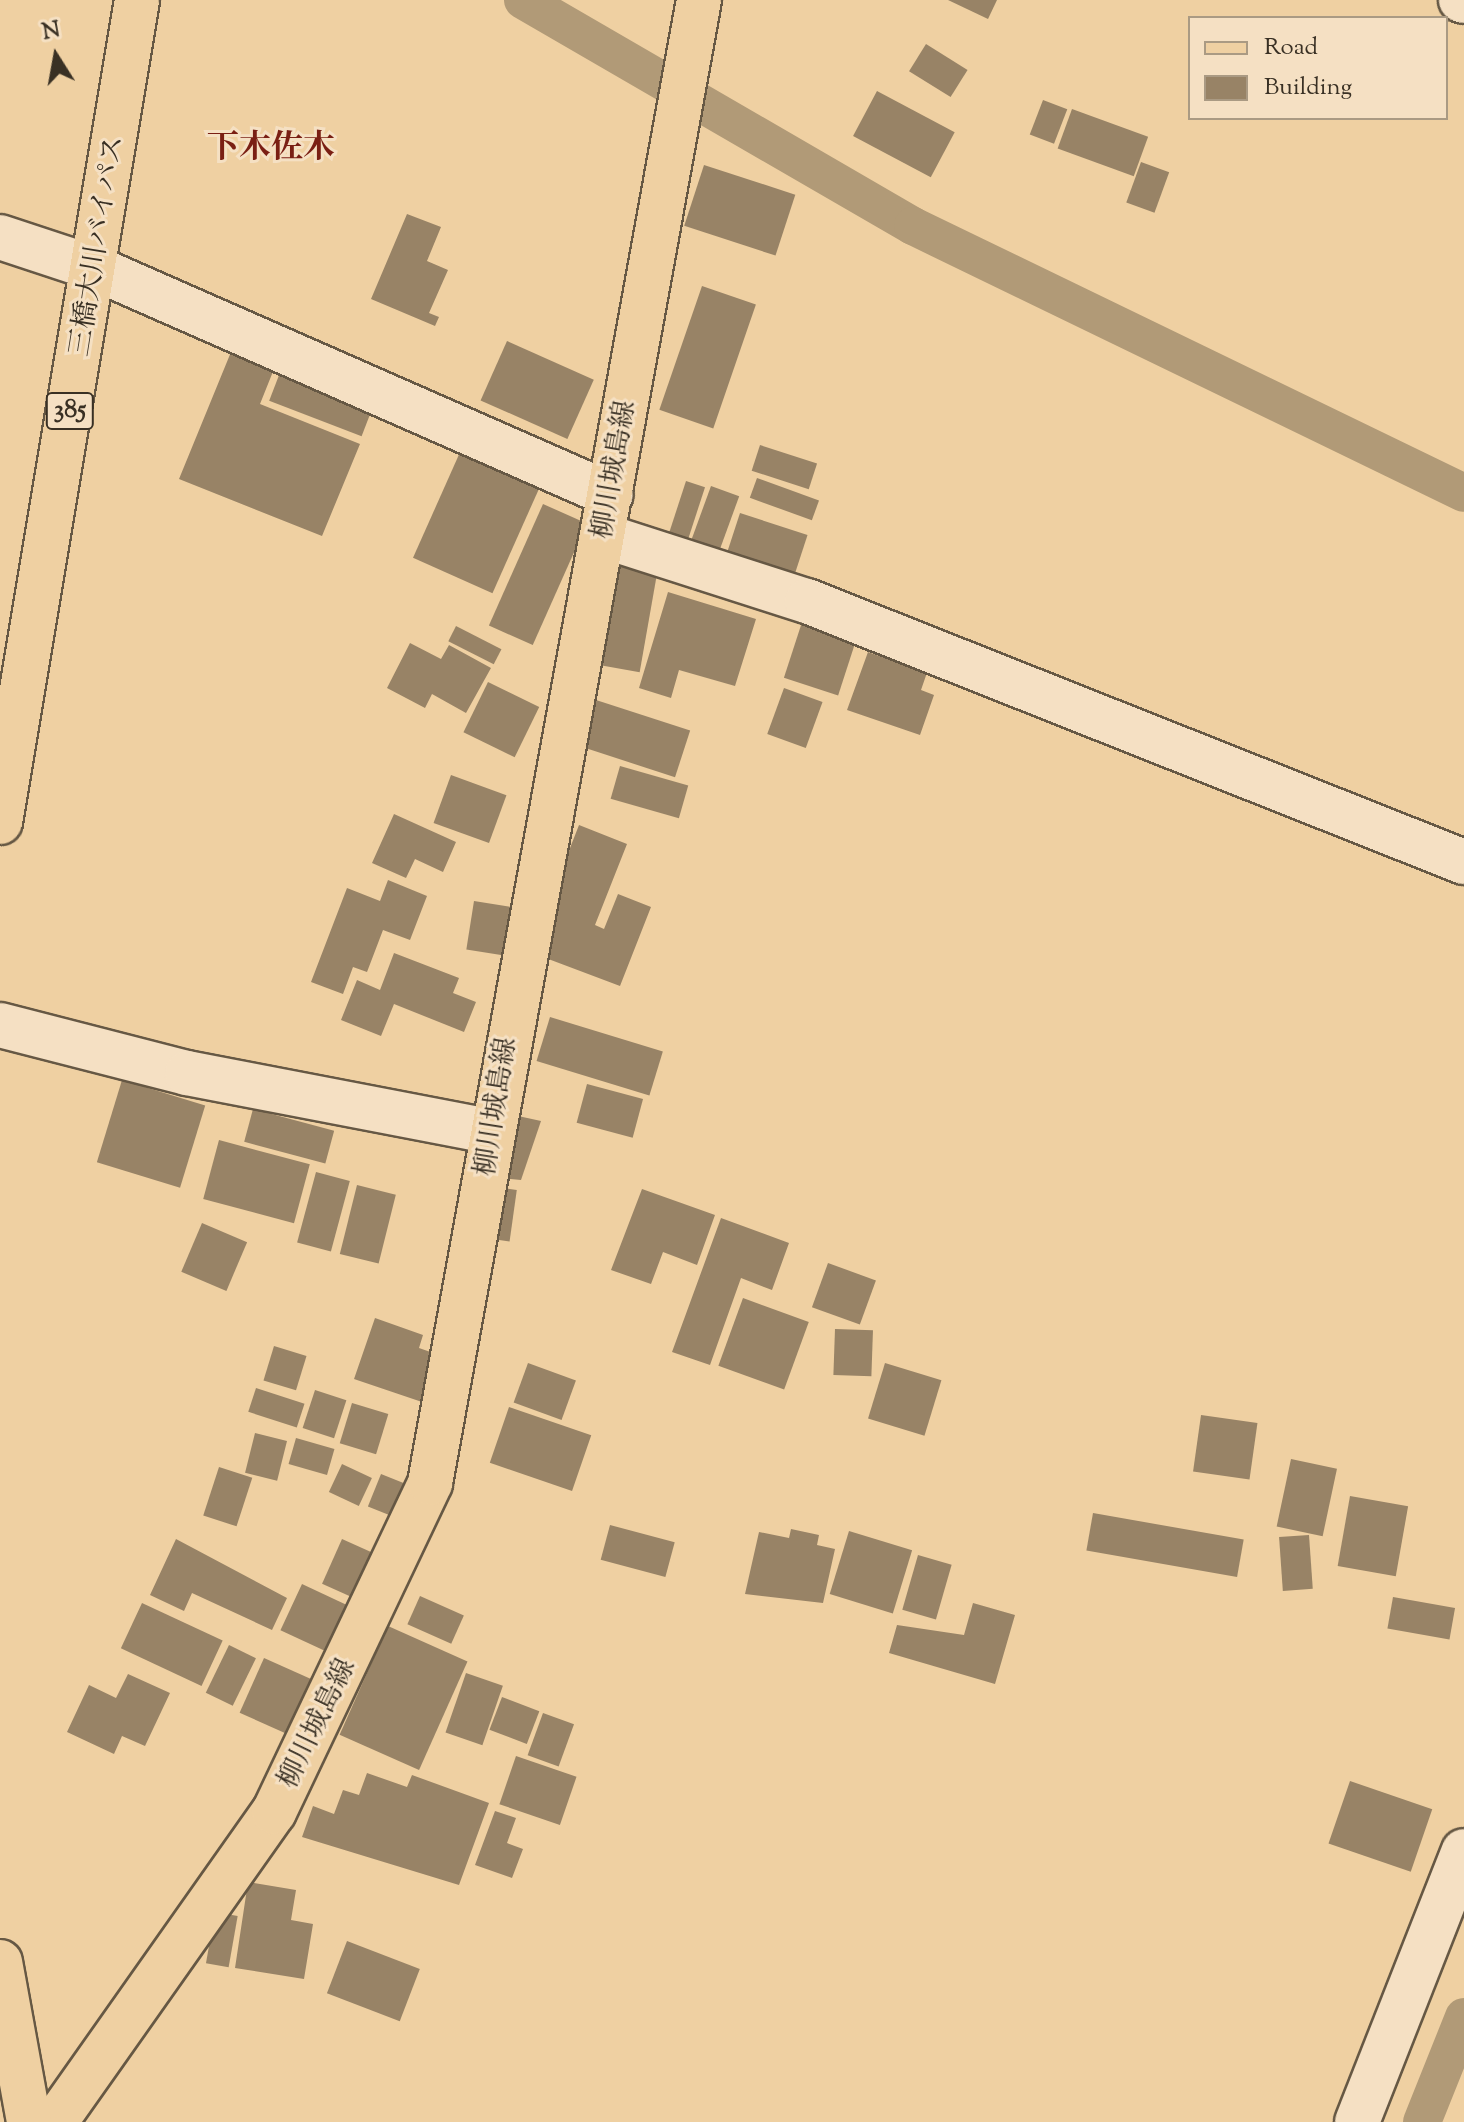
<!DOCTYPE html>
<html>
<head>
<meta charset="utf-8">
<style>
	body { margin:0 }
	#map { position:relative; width:1464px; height:2122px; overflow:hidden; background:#efd0a2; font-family:"Sorts Mill Goudy","Noto Serif JP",serif }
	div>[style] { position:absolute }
	.canal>* { height:38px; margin:-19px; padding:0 19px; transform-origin:19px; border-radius:19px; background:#b19a77 }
	.building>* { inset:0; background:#988366; transform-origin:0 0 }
	.roads { filter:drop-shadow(2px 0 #665844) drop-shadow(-2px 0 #665844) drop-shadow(0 2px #665844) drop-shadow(0 -2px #665844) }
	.minor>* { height:44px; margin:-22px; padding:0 22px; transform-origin:22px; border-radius:22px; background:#f5e0c3 }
	.major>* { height:44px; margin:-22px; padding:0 22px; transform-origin:22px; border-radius:22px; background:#efd0a2 }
	.highway>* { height:44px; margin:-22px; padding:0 22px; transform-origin:22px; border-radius:22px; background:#efd0a2 }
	span { translate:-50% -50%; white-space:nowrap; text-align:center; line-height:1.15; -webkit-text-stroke:6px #f5e0c3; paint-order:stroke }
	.shield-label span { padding:2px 6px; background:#f5e0c3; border:2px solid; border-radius:6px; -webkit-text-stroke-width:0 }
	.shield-label { font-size:26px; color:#393024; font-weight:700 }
	.street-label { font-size:28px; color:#393024 }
	.quarter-label { font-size:32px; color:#7a1f14; font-weight:700 }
	.legend { position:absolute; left:1188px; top:16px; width:260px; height:104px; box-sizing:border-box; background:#f5e0c3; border:2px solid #aa9a83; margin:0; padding:10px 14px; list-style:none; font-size:24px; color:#393024 }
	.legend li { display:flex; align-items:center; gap:16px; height:40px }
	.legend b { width:40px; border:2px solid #aa9a83 }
	.north { position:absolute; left:16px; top:16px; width:80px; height:80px; -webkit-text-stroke:6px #f5e0c3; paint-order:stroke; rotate:349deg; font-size:22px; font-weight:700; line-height:32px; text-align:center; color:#393024 }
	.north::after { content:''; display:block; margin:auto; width:28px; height:36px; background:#393024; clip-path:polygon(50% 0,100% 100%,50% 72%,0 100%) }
</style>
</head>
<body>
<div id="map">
	<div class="canal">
		<div style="left:523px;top:0;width:451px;rotate:30.1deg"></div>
		<div style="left:913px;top:226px;width:612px;rotate:25.85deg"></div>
		<div style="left:1422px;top:2122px;width:113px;rotate:-68.2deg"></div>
	</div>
	<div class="building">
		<div style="clip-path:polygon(948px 0,997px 0,988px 19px)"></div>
		<div style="left:926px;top:44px;width:49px;height:32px;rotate:32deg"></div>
		<div style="left:877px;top:91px;width:88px;height:51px;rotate:28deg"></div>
		<div style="left:1043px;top:100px;width:26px;height:37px;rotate:21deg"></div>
		<div style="left:1072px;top:109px;width:81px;height:42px;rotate:20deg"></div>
		<div style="left:1141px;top:162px;width:30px;height:43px;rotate:20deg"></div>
		<div style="left:704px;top:165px;width:96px;height:64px;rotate:18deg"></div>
		<div style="clip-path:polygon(407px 214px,441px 227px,427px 261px,448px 270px,429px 313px,439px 317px,435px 326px,371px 299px)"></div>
		<div style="left:702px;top:286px;width:57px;height:131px;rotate:19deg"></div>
		<div style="left:507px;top:341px;width:95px;height:65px;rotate:24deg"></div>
		<div style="clip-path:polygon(231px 352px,274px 369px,260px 404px,360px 444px,322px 536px,179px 479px)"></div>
		<div style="left:281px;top:370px;width:99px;height:33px;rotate:21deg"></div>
		<div style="left:760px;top:445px;width:60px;height:27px;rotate:18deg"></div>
		<div style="left:461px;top:450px;width:87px;height:118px;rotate:24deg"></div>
		<div style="left:757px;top:478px;width:66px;height:21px;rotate:20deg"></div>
		<div style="left:686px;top:481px;width:20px;height:54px;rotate:18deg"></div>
		<div style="left:711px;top:486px;width:30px;height:59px;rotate:20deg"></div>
		<div style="left:543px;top:504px;width:48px;height:133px;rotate:24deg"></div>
		<div style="left:740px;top:513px;width:71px;height:44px;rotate:18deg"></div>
		<div style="left:608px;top:558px;width:51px;height:107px;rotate:10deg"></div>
		<div style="clip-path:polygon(668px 592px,756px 619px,735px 686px,679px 670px,671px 698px,639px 688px)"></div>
		<div style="left:804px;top:616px;width:57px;height:65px;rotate:18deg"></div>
		<div style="left:456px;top:626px;width:51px;height:17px;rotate:27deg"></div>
		<div style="clip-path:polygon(410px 643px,441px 659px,449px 645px,491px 668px,466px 713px,432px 694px,425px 708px,387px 688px)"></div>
		<div style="clip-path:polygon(868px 652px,905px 665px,910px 653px,931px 661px,921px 690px,934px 695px,920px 735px,847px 710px)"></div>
		<div style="left:488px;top:682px;width:57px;height:56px;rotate:26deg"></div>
		<div style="left:784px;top:688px;width:41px;height:49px;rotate:20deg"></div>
		<div style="left:596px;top:700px;width:99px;height:49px;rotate:18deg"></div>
		<div style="left:620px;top:766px;width:71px;height:34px;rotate:16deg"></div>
		<div style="left:451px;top:775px;width:59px;height:51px;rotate:20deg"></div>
		<div style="clip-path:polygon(394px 814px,456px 842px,443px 872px,415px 859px,406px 878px,372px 863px)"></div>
		<div style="clip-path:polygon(579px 825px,627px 844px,595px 925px,604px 929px,618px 894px,651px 907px,620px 986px,543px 957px,553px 930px,540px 925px)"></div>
		<div style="clip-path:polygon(388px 880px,427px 896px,410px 940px,383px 930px,367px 972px,353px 967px,343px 994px,311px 982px,347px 888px,380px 901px)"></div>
		<div style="left:474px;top:901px;width:40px;height:49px;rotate:9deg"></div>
		<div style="clip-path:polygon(394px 953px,459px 978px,453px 993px,476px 1002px,464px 1032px,394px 1004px,381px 1036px,341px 1020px,357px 980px,380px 990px)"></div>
		<div style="left:550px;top:1017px;width:118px;height:46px;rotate:17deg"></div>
		<div style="left:122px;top:1080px;width:87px;height:86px;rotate:17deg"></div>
		<div style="left:587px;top:1084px;width:58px;height:40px;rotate:15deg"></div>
		<div style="left:253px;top:1109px;width:84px;height:34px;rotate:15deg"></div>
		<div style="clip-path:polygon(509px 1114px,541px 1121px,521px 1180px,500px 1178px)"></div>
		<div style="left:219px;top:1140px;width:94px;height:61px;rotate:15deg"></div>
		<div style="left:316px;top:1172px;width:35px;height:73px;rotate:15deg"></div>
		<div style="left:357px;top:1185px;width:40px;height:71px;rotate:14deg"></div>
		<div style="left:496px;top:1187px;width:21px;height:52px;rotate:8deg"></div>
		<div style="clip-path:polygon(642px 1189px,715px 1215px,697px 1265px,663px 1252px,651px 1284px,611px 1270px)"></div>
		<div style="clip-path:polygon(721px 1218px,789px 1243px,772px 1290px,741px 1278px,710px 1365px,672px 1352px)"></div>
		<div style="left:202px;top:1223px;width:49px;height:53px;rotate:23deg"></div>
		<div style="left:828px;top:1263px;width:51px;height:47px;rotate:20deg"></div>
		<div style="left:743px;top:1298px;width:70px;height:72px;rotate:20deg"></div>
		<div style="clip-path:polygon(375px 1318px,423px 1335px,419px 1348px,439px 1355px,422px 1402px,354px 1379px)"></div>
		<div style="left:835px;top:1329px;width:38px;height:46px;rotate:2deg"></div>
		<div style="left:274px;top:1346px;width:34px;height:36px;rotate:17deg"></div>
		<div style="left:528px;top:1363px;width:51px;height:42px;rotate:20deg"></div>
		<div style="left:885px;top:1363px;width:59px;height:58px;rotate:17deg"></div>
		<div style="left:256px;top:1388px;width:51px;height:25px;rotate:18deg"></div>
		<div style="left:315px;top:1390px;width:33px;height:40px;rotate:18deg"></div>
		<div style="left:352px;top:1403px;width:38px;height:42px;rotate:17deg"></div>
		<div style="left:509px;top:1407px;width:87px;height:59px;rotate:19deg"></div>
		<div style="left:1201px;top:1415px;width:57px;height:57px;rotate:8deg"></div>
		<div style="left:255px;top:1433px;width:33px;height:41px;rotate:14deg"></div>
		<div style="left:296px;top:1438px;width:40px;height:27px;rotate:16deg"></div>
		<div style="left:1291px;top:1459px;width:47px;height:69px;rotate:12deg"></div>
		<div style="left:342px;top:1464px;width:33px;height:31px;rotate:25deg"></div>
		<div style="left:219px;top:1467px;width:35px;height:51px;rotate:18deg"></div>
		<div style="left:381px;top:1474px;width:29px;height:35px;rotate:22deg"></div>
		<div style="left:1350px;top:1496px;width:59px;height:71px;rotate:10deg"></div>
		<div style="left:1093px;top:1513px;width:153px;height:38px;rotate:10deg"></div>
		<div style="left:610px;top:1525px;width:67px;height:36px;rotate:15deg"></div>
		<div style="clip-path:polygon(791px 1529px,819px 1535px,817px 1545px,835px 1549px,823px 1603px,745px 1594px,759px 1532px,789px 1538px)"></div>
		<div style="left:849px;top:1531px;width:66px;height:66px;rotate:17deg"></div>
		<div style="left:1309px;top:1535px;width:54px;height:30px;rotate:86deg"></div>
		<div style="clip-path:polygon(176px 1539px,287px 1598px,272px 1630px,192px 1593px,184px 1611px,150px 1595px)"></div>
		<div style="left:342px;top:1539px;width:36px;height:49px;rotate:24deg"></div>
		<div style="left:918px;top:1555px;width:35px;height:57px;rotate:16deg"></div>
		<div style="left:302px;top:1584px;width:53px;height:51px;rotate:25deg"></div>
		<div style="left:420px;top:1596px;width:48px;height:31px;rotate:24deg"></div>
		<div style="left:1393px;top:1597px;width:63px;height:32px;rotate:10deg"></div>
		<div style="left:142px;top:1603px;width:89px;height:50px;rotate:25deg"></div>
		<div style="clip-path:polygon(973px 1603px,1015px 1615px,995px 1684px,889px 1653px,897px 1625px,964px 1635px)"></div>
		<div style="left:388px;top:1626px;width:87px;height:119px;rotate:24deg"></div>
		<div style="left:229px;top:1645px;width:30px;height:53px;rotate:26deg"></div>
		<div style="left:264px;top:1658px;width:60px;height:60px;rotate:24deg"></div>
		<div style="left:466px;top:1673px;width:39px;height:63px;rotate:19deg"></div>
		<div style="clip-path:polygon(128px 1674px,170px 1693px,145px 1746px,122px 1736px,114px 1754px,67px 1732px,89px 1685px,116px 1698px)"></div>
		<div style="left:502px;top:1697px;width:40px;height:35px;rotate:21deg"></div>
		<div style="left:543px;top:1713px;width:33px;height:45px;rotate:20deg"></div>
		<div style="left:516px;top:1756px;width:64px;height:51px;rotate:19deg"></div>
		<div style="clip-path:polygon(367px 1773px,407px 1787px,412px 1775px,489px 1803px,459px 1885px,302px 1837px,313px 1806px,334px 1814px,343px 1790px,359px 1795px)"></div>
		<div style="left:1350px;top:1781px;width:87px;height:66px;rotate:19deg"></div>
		<div style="clip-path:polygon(495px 1811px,516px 1818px,507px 1843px,523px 1849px,512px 1878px,475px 1865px)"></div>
		<div style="clip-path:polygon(248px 1882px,296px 1890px,291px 1920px,313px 1924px,304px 1979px,235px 1968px)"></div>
		<div style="left:215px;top:1912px;width:23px;height:52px;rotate:10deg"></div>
		<div style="left:347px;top:1941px;width:78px;height:56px;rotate:21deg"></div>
	</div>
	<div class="roads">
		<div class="minor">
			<div style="left:1461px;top:0;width:3px;rotate:18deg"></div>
			<div style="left:0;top:237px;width:102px;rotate:18.3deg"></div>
			<div style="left:97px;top:269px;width:561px;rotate:23.73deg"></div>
			<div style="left:604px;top:536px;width:213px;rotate:17.8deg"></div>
			<div style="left:807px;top:601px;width:707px;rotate:21.67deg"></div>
			<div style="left:0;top:1025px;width:193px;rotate:14.4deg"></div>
			<div style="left:187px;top:1073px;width:311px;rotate:10.9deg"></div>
			<div style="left:1357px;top:2122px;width:291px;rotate:-68.5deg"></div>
		</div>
		<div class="major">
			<div style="left:55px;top:2122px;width:380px;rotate:-54.8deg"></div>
			<div style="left:274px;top:1812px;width:364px;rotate:-64.6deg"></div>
			<div style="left:430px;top:1483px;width:1507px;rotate:-79.72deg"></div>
		</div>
		<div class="highway">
			<div style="left:0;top:822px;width:833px;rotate:-80.54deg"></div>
			<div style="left:0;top:1962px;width:163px;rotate:79.7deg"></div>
		</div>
	</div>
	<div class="shield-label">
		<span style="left:70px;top:411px">385</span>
	</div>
	<div class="street-label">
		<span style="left:98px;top:246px;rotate:-81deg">三橋大川バイパス</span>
		<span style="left:615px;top:470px;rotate:-80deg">柳川城島線</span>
		<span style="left:497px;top:1107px;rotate:-81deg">柳川城島線</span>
		<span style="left:318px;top:1724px;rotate:-64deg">柳川城島線</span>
	</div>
	<div class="quarter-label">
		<span style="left:271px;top:149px">下木佐木</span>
	</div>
	<ul class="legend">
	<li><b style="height:10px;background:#efd0a2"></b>Road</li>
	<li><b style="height:22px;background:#988366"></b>Building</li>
	</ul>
	<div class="north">N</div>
</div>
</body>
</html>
